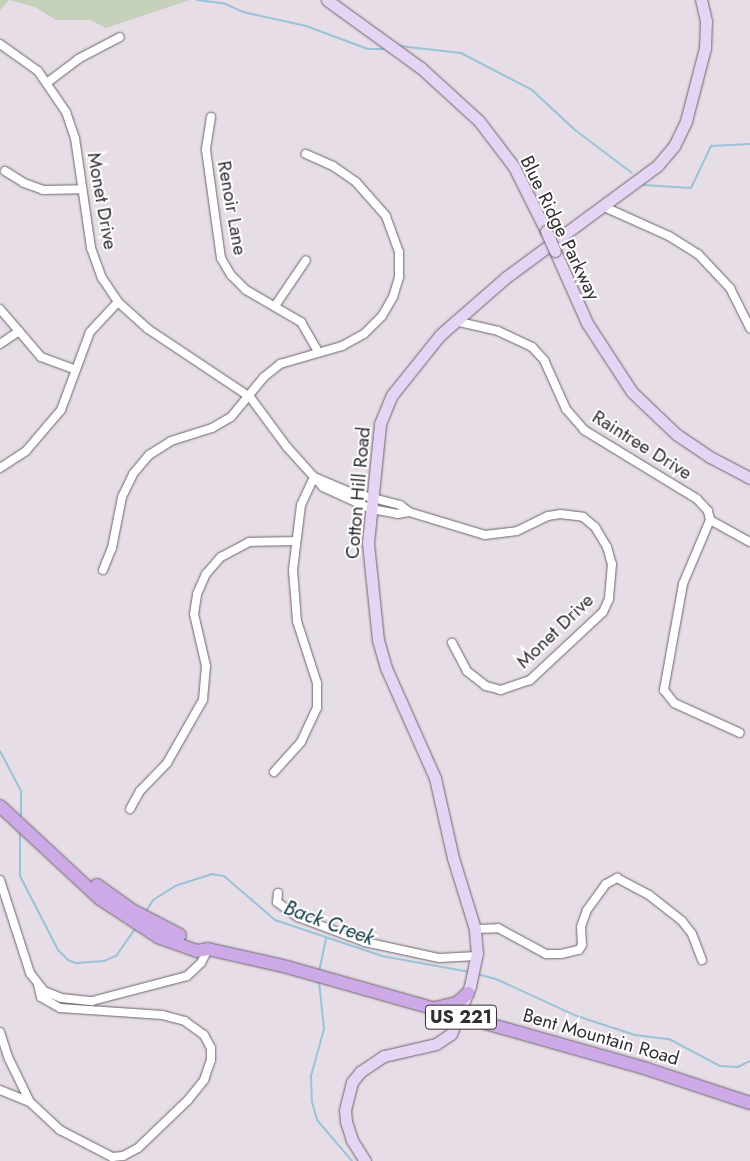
<!DOCTYPE html>
<html>
<head>
<meta charset="utf-8">
<style>
	body { margin:0 }
	#map { position:relative; width:750px; height:1161px; overflow:hidden; background:#e6dde6; font-family:Jost,sans-serif }
	div>[style] { position:absolute }
	.green>* { inset:0; background:#c5d0ba }
	.stream>* { height:2px; margin:-1px; padding:0 1px; transform-origin:1px; border-radius:1px; background:#9ac3d7 }
	.roads { filter:drop-shadow(0 0 1px #6c646c) drop-shadow(0 0 1px #6c646c) }
	.street>* { height:8px; margin:-4px; padding:0 4px; transform-origin:4px; border-radius:4px; background:#fff }
	.secondary>* { height:11px; margin:-5.5px; padding:0 5.5px; transform-origin:5.5px; border-radius:5.5px; background:#e6d4f4 }
	.primary>* { height:12px; margin:-6px; padding:0 6px; transform-origin:6px; border-radius:6px; background:#cda9e8 }
	.bridges { filter:drop-shadow(0 0 1px #6c646c) drop-shadow(0 0 1px #6c646c) }
	.secondary-bridge>* { height:11px; margin:-5.5px; padding:0 5.5px; transform-origin:5.5px; border-radius:5.5px; background:#e6d4f4 }
	span { translate:-50% -50%; white-space:nowrap; text-align:center; line-height:1.15; -webkit-text-stroke:4px #fff; paint-order:stroke }
	.shield-label span { padding:1px 4px; background:#fff; border:1px solid; border-radius:4px; -webkit-text-stroke-width:0 }
	.shield-label { font-size:18px; color:#312d31; font-weight:700 }
	.street-label { font-size:19px; color:#312d31 }
	.water-label { font-size:20px; color:#113645; font-style:italic }
</style>
</head>
<body>
<div id="map">
	<div class="green">
		<div style="clip-path:polygon(0 0,190px 0,106px 28px,90px 20px,56px 20px,35px 7px,9px 0,0 10px)"></div>
	</div>
	<div class="stream">
		<div style="left:197px;top:0;width:26px;rotate:7deg"></div>
		<div style="left:223px;top:3px;width:22px;rotate:24deg"></div>
		<div style="left:243px;top:12px;width:65px;rotate:12.5deg"></div>
		<div style="left:306px;top:26px;width:66px;rotate:20.4deg"></div>
		<div style="left:368px;top:49px;width:20px"></div>
		<div style="left:400px;top:46px;width:61px;rotate:6.5deg"></div>
		<div style="left:461px;top:53px;width:80px;rotate:27.5deg"></div>
		<div style="left:532px;top:90px;width:59px;rotate:42.9deg"></div>
		<div style="left:575px;top:130px;width:71px;rotate:37deg"></div>
		<div style="left:644px;top:185px;width:47px;rotate:3.7deg"></div>
		<div style="left:691px;top:188px;width:47px;rotate:-64.5deg"></div>
		<div style="left:711px;top:146px;width:39px;rotate:-3deg"></div>
		<div style="left:0;top:751px;width:45px;rotate:62.3deg"></div>
		<div style="left:21px;top:791px;width:28px;rotate:90deg"></div>
		<div style="left:20px;top:831px;width:45px;rotate:90deg"></div>
		<div style="left:20px;top:876px;width:83px;rotate:62.8deg"></div>
		<div style="left:58px;top:950px;width:14px;rotate:45deg"></div>
		<div style="left:68px;top:960px;width:9px;rotate:21deg"></div>
		<div style="left:76px;top:963px;width:28px;rotate:-4deg"></div>
		<div style="left:104px;top:961px;width:13px;rotate:-23deg"></div>
		<div style="left:116px;top:956px;width:35px;rotate:-55deg"></div>
		<div style="left:145px;top:913px;width:15px;rotate:-58deg"></div>
		<div style="left:153px;top:900px;width:26px;rotate:-32deg"></div>
		<div style="left:175px;top:886px;width:38px;rotate:-18deg"></div>
		<div style="left:211px;top:874px;width:13px;rotate:9deg"></div>
		<div style="left:224px;top:876px;width:67px;rotate:40.8deg"></div>
		<div style="left:275px;top:920px;width:113px;rotate:18.6deg"></div>
		<div style="left:382px;top:956px;width:89px;rotate:10.3deg"></div>
		<div style="left:319px;top:972px;width:35px;rotate:-78deg"></div>
		<div style="left:477px;top:974px;width:20px;rotate:15deg"></div>
		<div style="left:496px;top:979px;width:89px;rotate:24.6deg"></div>
		<div style="left:577px;top:1016px;width:61px;rotate:18.1deg"></div>
		<div style="left:635px;top:1035px;width:34px;rotate:7deg"></div>
		<div style="left:669px;top:1039px;width:58px;rotate:27.9deg"></div>
		<div style="left:720px;top:1066px;width:18px;rotate:3deg"></div>
		<div style="left:738px;top:1067px;width:13px;rotate:-27deg"></div>
		<div style="left:319px;top:982px;width:47px;rotate:83.9deg"></div>
		<div style="left:324px;top:1029px;width:49px;rotate:105.5deg"></div>
		<div style="left:311px;top:1076px;width:26px;rotate:88deg"></div>
		<div style="left:312px;top:1102px;width:19px;rotate:74deg"></div>
		<div style="left:317px;top:1120px;width:54px;rotate:49.5deg"></div>
	</div>
	<div class="roads">
		<div class="street">
			<div style="left:0;top:44px;width:47px;rotate:35.4deg"></div>
			<div style="left:38px;top:71px;width:50px;rotate:55.7deg"></div>
			<div style="left:66px;top:112px;width:28px;rotate:71deg"></div>
			<div style="left:75px;top:138px;width:111px;rotate:81.7deg"></div>
			<div style="left:91px;top:248px;width:32px;rotate:70deg"></div>
			<div style="left:102px;top:278px;width:29px;rotate:56deg"></div>
			<div style="left:118px;top:302px;width:40px;rotate:42deg"></div>
			<div style="left:148px;top:329px;width:123px;rotate:33.7deg"></div>
			<div style="left:250px;top:397px;width:62px;rotate:53.5deg"></div>
			<div style="left:287px;top:447px;width:54px;rotate:48deg"></div>
			<div style="left:323px;top:487px;width:53px;rotate:24.6deg"></div>
			<div style="left:371px;top:509px;width:27px;rotate:10deg"></div>
			<div style="left:398px;top:514px;width:11px;rotate:-10deg"></div>
			<div style="left:48px;top:82px;width:38px;rotate:-37deg"></div>
			<div style="left:78px;top:59px;width:47px;rotate:-27.6deg"></div>
			<div style="left:211px;top:117px;width:33px;rotate:99deg"></div>
			<div style="left:206px;top:150px;width:109px;rotate:82.1deg"></div>
			<div style="left:221px;top:258px;width:20px;rotate:60deg"></div>
			<div style="left:231px;top:275px;width:21px;rotate:45deg"></div>
			<div style="left:246px;top:290px;width:64px;rotate:30.2deg"></div>
			<div style="left:301px;top:322px;width:34px;rotate:60deg"></div>
			<div style="left:5px;top:171px;width:22px;rotate:32deg"></div>
			<div style="left:24px;top:183px;width:20px;rotate:20deg"></div>
			<div style="left:43px;top:190px;width:39px;rotate:-1deg"></div>
			<div style="left:602px;top:206px;width:73px;rotate:24.1deg"></div>
			<div style="left:669px;top:236px;width:34px;rotate:32deg"></div>
			<div style="left:698px;top:254px;width:47px;rotate:46.7deg"></div>
			<div style="left:730px;top:288px;width:45px;rotate:63.4deg"></div>
			<div style="left:275px;top:306px;width:55px;rotate:-56deg"></div>
			<div style="left:0;top:309px;width:63px;rotate:49.5deg"></div>
			<div style="left:41px;top:357px;width:37px;rotate:20deg"></div>
			<div style="left:455px;top:321px;width:44px;rotate:13.1deg"></div>
			<div style="left:498px;top:331px;width:38px;rotate:25deg"></div>
			<div style="left:532px;top:347px;width:18px;rotate:47deg"></div>
			<div style="left:544px;top:360px;width:54px;rotate:65.8deg"></div>
			<div style="left:566px;top:409px;width:28px;rotate:49deg"></div>
			<div style="left:584px;top:430px;width:132px;rotate:31.4deg"></div>
			<div style="left:697px;top:499px;width:16px;rotate:47deg"></div>
			<div style="left:708px;top:511px;width:9px;rotate:77deg"></div>
			<div style="left:710px;top:520px;width:46px;rotate:28.8deg"></div>
			<div style="left:0;top:344px;width:23px;rotate:-34deg"></div>
			<div style="left:0;top:468px;width:31px;rotate:-33deg"></div>
			<div style="left:26px;top:451px;width:54px;rotate:-49.5deg"></div>
			<div style="left:61px;top:410px;width:83px;rotate:-69.6deg"></div>
			<div style="left:90px;top:332px;width:41px;rotate:-47deg"></div>
			<div style="left:314px;top:477px;width:39px;rotate:23deg"></div>
			<div style="left:350px;top:492px;width:52px;rotate:14.6deg"></div>
			<div style="left:400px;top:505px;width:11px;rotate:38deg"></div>
			<div style="left:409px;top:512px;width:79px;rotate:16.8deg"></div>
			<div style="left:485px;top:535px;width:32px;rotate:-7deg"></div>
			<div style="left:517px;top:531px;width:34px;rotate:-26deg"></div>
			<div style="left:548px;top:516px;width:12px;rotate:-9deg"></div>
			<div style="left:560px;top:514px;width:23px;rotate:7deg"></div>
			<div style="left:583px;top:517px;width:16px;rotate:40deg"></div>
			<div style="left:595px;top:527px;width:23px;rotate:59deg"></div>
			<div style="left:607px;top:547px;width:18px;rotate:74deg"></div>
			<div style="left:612px;top:564px;width:35px;rotate:95deg"></div>
			<div style="left:609px;top:599px;width:14px;rotate:115deg"></div>
			<div style="left:603px;top:612px;width:100px;rotate:137deg"></div>
			<div style="left:530px;top:680px;width:31px;rotate:161deg"></div>
			<div style="left:501px;top:690px;width:16px;rotate:-165deg"></div>
			<div style="left:486px;top:686px;width:24px;rotate:-142deg"></div>
			<div style="left:467px;top:671px;width:32px;rotate:-118deg"></div>
			<div style="left:710px;top:520px;width:69px;rotate:112.9deg"></div>
			<div style="left:683px;top:584px;width:108px;rotate:100.2deg"></div>
			<div style="left:664px;top:690px;width:16px;rotate:52deg"></div>
			<div style="left:674px;top:703px;width:72px;rotate:24.4deg"></div>
			<div style="left:103px;top:570px;width:24px;rotate:-68deg"></div>
			<div style="left:112px;top:548px;width:52px;rotate:-78.9deg"></div>
			<div style="left:122px;top:497px;width:25px;rotate:-64deg"></div>
			<div style="left:133px;top:474px;width:25px;rotate:-50deg"></div>
			<div style="left:149px;top:455px;width:26px;rotate:-32deg"></div>
			<div style="left:171px;top:441px;width:43px;rotate:-17.6deg"></div>
			<div style="left:212px;top:428px;width:22px;rotate:-30deg"></div>
			<div style="left:231px;top:417px;width:52px;rotate:-50.5deg"></div>
			<div style="left:264px;top:377px;width:21px;rotate:-39deg"></div>
			<div style="left:280px;top:364px;width:65px;rotate:-16.2deg"></div>
			<div style="left:342px;top:346px;width:25px;rotate:-29deg"></div>
			<div style="left:364px;top:334px;width:25px;rotate:-45deg"></div>
			<div style="left:382px;top:316px;width:22px;rotate:-60deg"></div>
			<div style="left:393px;top:297px;width:21px;rotate:-73deg"></div>
			<div style="left:399px;top:277px;width:25px;rotate:-90deg"></div>
			<div style="left:399px;top:252px;width:38px;rotate:-110deg"></div>
			<div style="left:386px;top:216px;width:45px;rotate:-131.4deg"></div>
			<div style="left:356px;top:182px;width:28px;rotate:-145deg"></div>
			<div style="left:333px;top:166px;width:30px;rotate:-156deg"></div>
			<div style="left:274px;top:772px;width:40px;rotate:-48deg"></div>
			<div style="left:301px;top:742px;width:38px;rotate:-65deg"></div>
			<div style="left:317px;top:708px;width:25px;rotate:-90deg"></div>
			<div style="left:317px;top:683px;width:65px;rotate:-107.9deg"></div>
			<div style="left:297px;top:621px;width:51px;rotate:-94.5deg"></div>
			<div style="left:293px;top:570px;width:65px;rotate:-83deg"></div>
			<div style="left:301px;top:505px;width:31px;rotate:-65deg"></div>
			<div style="left:130px;top:809px;width:21px;rotate:-61deg"></div>
			<div style="left:140px;top:791px;width:39px;rotate:-46deg"></div>
			<div style="left:167px;top:763px;width:73px;rotate:-60.3deg"></div>
			<div style="left:203px;top:700px;width:34px;rotate:-85deg"></div>
			<div style="left:206px;top:666px;width:53px;rotate:-103deg"></div>
			<div style="left:194px;top:614px;width:20px;rotate:-81deg"></div>
			<div style="left:197px;top:594px;width:22px;rotate:-66deg"></div>
			<div style="left:206px;top:574px;width:23px;rotate:-49deg"></div>
			<div style="left:221px;top:557px;width:32px;rotate:-28deg"></div>
			<div style="left:249px;top:542px;width:46px;rotate:-1.2deg"></div>
			<div style="left:0;top:880px;width:98px;rotate:72.1deg"></div>
			<div style="left:30px;top:973px;width:23px;rotate:52deg"></div>
			<div style="left:44px;top:991px;width:18px;rotate:22deg"></div>
			<div style="left:61px;top:998px;width:31px;rotate:6deg"></div>
			<div style="left:92px;top:1001px;width:98px;rotate:-14.7deg"></div>
			<div style="left:187px;top:976px;width:19px;rotate:-43deg"></div>
			<div style="left:201px;top:963px;width:16px;rotate:-63deg"></div>
			<div style="left:278px;top:893px;width:9px;rotate:96deg"></div>
			<div style="left:277px;top:902px;width:26px;rotate:36deg"></div>
			<div style="left:298px;top:917px;width:72px;rotate:20.5deg"></div>
			<div style="left:365px;top:942px;width:76px;rotate:12.2deg"></div>
			<div style="left:439px;top:958px;width:38px;rotate:-3deg"></div>
			<div style="left:475px;top:929px;width:23px;rotate:-2deg"></div>
			<div style="left:498px;top:928px;width:55px;rotate:28.4deg"></div>
			<div style="left:546px;top:954px;width:15px"></div>
			<div style="left:561px;top:954px;width:18px;rotate:-13deg"></div>
			<div style="left:579px;top:950px;width:6px;rotate:-59deg"></div>
			<div style="left:582px;top:945px;width:18px;rotate:-93deg"></div>
			<div style="left:581px;top:927px;width:18px;rotate:-71deg"></div>
			<div style="left:587px;top:910px;width:32px;rotate:-54deg"></div>
			<div style="left:606px;top:884px;width:13px;rotate:-29deg"></div>
			<div style="left:617px;top:878px;width:36px;rotate:28deg"></div>
			<div style="left:649px;top:895px;width:42px;rotate:38.2deg"></div>
			<div style="left:682px;top:921px;width:16px;rotate:52deg"></div>
			<div style="left:692px;top:934px;width:28px;rotate:69deg"></div>
			<div style="left:0;top:1032px;width:28px;rotate:72deg"></div>
			<div style="left:9px;top:1059px;width:48px;rotate:64deg"></div>
			<div style="left:30px;top:1102px;width:41px;rotate:43deg"></div>
			<div style="left:60px;top:1130px;width:59px;rotate:27.4deg"></div>
			<div style="left:112px;top:1157px;width:11px;rotate:-5deg"></div>
			<div style="left:123px;top:1156px;width:17px;rotate:-28deg"></div>
			<div style="left:138px;top:1148px;width:69px;rotate:-43.8deg"></div>
			<div style="left:188px;top:1100px;width:26px;rotate:-51deg"></div>
			<div style="left:204px;top:1080px;width:21px;rotate:-71deg"></div>
			<div style="left:211px;top:1060px;width:12px;rotate:-90deg"></div>
			<div style="left:211px;top:1048px;width:15px;rotate:-118deg"></div>
			<div style="left:204px;top:1035px;width:24px;rotate:-144deg"></div>
			<div style="left:185px;top:1021px;width:24px;rotate:-165deg"></div>
			<div style="left:162px;top:1015px;width:102px;rotate:-176.1deg"></div>
			<div style="left:60px;top:1008px;width:22px;rotate:-150deg"></div>
			<div style="left:41px;top:997px;width:12px;rotate:-104deg"></div>
			<div style="left:0;top:1090px;width:32px;rotate:22deg"></div>
		</div>
		<div class="secondary">
			<div style="left:327px;top:0;width:116px;rotate:35.9deg"></div>
			<div style="left:421px;top:68px;width:79px;rotate:42.4deg"></div>
			<div style="left:479px;top:121px;width:58px;rotate:52.7deg"></div>
			<div style="left:514px;top:167px;width:72px;rotate:63.4deg"></div>
			<div style="left:555px;top:251px;width:79px;rotate:66deg"></div>
			<div style="left:587px;top:323px;width:82px;rotate:56.9deg"></div>
			<div style="left:632px;top:392px;width:61px;rotate:43.7deg"></div>
			<div style="left:676px;top:434px;width:41px;rotate:34.1deg"></div>
			<div style="left:710px;top:457px;width:45px;rotate:27.7deg"></div>
			<div style="left:365px;top:1161px;width:25px;rotate:-122deg"></div>
			<div style="left:352px;top:1140px;width:20px;rotate:-108deg"></div>
			<div style="left:346px;top:1121px;width:11px;rotate:-95deg"></div>
			<div style="left:345px;top:1110px;width:29px;rotate:-76deg"></div>
			<div style="left:352px;top:1082px;width:13px;rotate:-51deg"></div>
			<div style="left:360px;top:1072px;width:29px;rotate:-34deg"></div>
			<div style="left:384px;top:1056px;width:53px;rotate:-13deg"></div>
			<div style="left:436px;top:1044px;width:18px;rotate:-34deg"></div>
			<div style="left:451px;top:1034px;width:52px;rotate:-68.4deg"></div>
			<div style="left:470px;top:986px;width:33px;rotate:-78deg"></div>
			<div style="left:477px;top:954px;width:25px;rotate:-95deg"></div>
			<div style="left:475px;top:929px;width:74px;rotate:-107.2deg"></div>
			<div style="left:453px;top:858px;width:82px;rotate:-102.7deg"></div>
			<div style="left:435px;top:778px;width:120px;rotate:-114deg"></div>
			<div style="left:386px;top:668px;width:29px;rotate:-106deg"></div>
			<div style="left:378px;top:640px;width:98px;rotate:-95.9deg"></div>
			<div style="left:368px;top:543px;width:120px;rotate:-84.2deg"></div>
			<div style="left:380px;top:424px;width:31px;rotate:-68deg"></div>
			<div style="left:392px;top:395px;width:77px;rotate:-51.3deg"></div>
			<div style="left:440px;top:335px;width:86px;rotate:-41.2deg"></div>
			<div style="left:505px;top:278px;width:190px;rotate:-36.4deg"></div>
			<div style="left:658px;top:165px;width:25px;rotate:-50deg"></div>
			<div style="left:674px;top:146px;width:28px;rotate:-64deg"></div>
			<div style="left:686px;top:121px;width:75px;rotate:-75.4deg"></div>
			<div style="left:705px;top:48px;width:27px;rotate:-88deg"></div>
			<div style="left:706px;top:21px;width:22px;rotate:-103deg"></div>
		</div>
		<div class="primary">
			<div style="left:0;top:806px;width:137px;rotate:42.9deg"></div>
			<div style="left:100px;top:899px;width:69px;rotate:33.2deg"></div>
			<div style="left:158px;top:937px;width:41px;rotate:19.7deg"></div>
			<div style="left:197px;top:951px;width:11px;rotate:-10deg"></div>
			<div style="left:208px;top:949px;width:81px;rotate:12.8deg"></div>
			<div style="left:287px;top:967px;width:374px;rotate:15.8deg"></div>
			<div style="left:647px;top:1069px;width:108px;rotate:18.3deg"></div>
			<div style="left:97px;top:885px;width:43px;rotate:35.5deg"></div>
			<div style="left:132px;top:910px;width:54px;rotate:27.5deg"></div>
			<div style="left:435px;top:1008px;width:23px;rotate:-13deg"></div>
			<div style="left:457px;top:1003px;width:15px;rotate:-42deg"></div>
		</div>
	</div>
	<div class="bridges">
		<div class="secondary-bridge">
			<div style="left:546px;top:231px;width:22px;rotate:66deg"></div>
		</div>
	</div>
	<div class="shield-label">
		<span style="left:461px;top:1017px">US 221</span>
	</div>
	<div class="street-label">
		<span style="left:102px;top:201px;rotate:80deg">Monet Drive</span>
		<span style="left:232px;top:208px;rotate:80deg">Renoir Lane</span>
		<span style="left:560px;top:228px;rotate:64deg">Blue Ridge Parkway</span>
		<span style="left:642px;top:445px;rotate:32deg">Raintree Drive</span>
		<span style="left:358px;top:493px;rotate:-85deg">Cotton Hill Road</span>
		<span style="left:555px;top:631px;rotate:-44deg">Monet Drive</span>
		<span style="left:601px;top:1037px;rotate:16deg">Bent Mountain Road</span>
	</div>
	<div class="water-label">
		<span style="left:329px;top:923px;rotate:20deg">Back Creek</span>
	</div>
</div>
</body>
</html>
